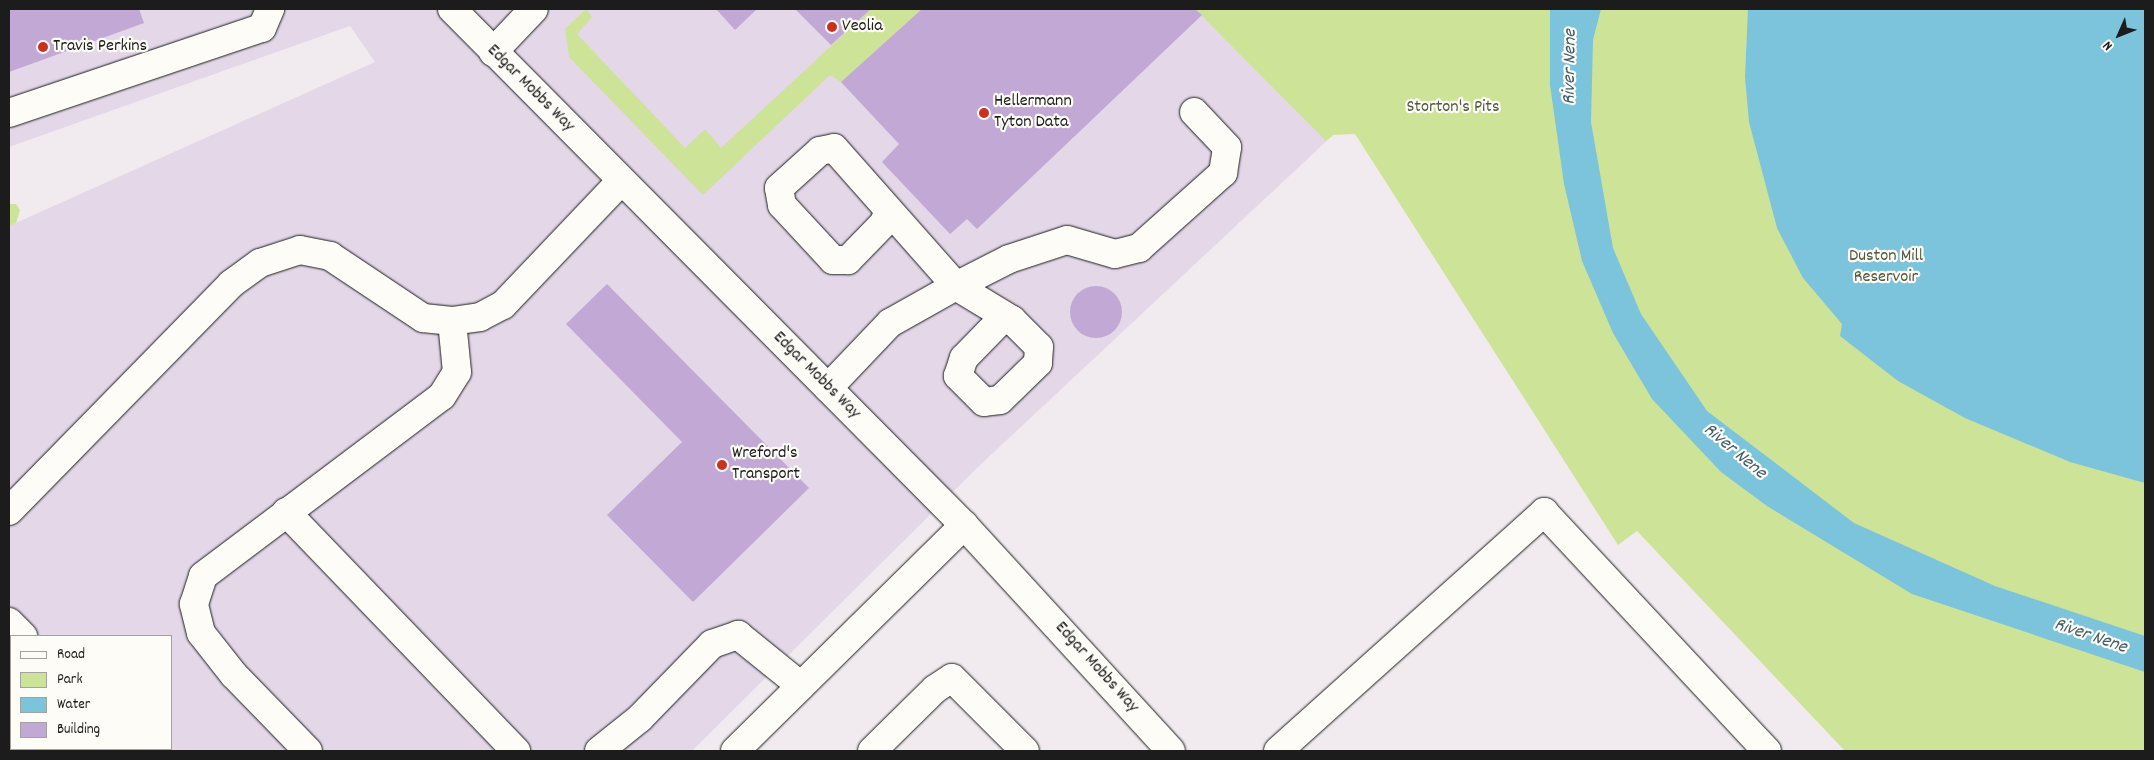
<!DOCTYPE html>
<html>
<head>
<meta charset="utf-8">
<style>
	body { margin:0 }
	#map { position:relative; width:2154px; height:760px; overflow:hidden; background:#f1ebf0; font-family:Dekko,sans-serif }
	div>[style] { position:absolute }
	.built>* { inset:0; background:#e3d7e8 }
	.green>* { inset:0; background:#cde398 }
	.water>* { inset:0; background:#7bc4dc }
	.building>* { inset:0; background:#c1a8d5 }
	.round { border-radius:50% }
	.roads { filter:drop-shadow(0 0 1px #1c1c1c) drop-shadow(0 0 1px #1c1c1c) }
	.minor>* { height:28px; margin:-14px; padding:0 14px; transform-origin:14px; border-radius:14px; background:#fdfcf7 }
	.dots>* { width:14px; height:14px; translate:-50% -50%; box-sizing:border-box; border:2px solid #fdfcf7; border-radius:50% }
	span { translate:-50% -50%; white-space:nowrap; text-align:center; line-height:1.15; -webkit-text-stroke:4.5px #fdfcf7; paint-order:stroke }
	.poi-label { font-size:18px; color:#1c1c1c }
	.left { translate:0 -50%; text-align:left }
	.street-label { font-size:18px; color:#1c1c1c }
	.park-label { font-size:18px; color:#515841 }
	.water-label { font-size:19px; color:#425f69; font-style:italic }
	.frame { position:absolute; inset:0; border:10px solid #1c1c1c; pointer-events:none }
	.legend { position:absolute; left:10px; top:635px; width:162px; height:115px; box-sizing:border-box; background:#fdfcf7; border:1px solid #a3a29f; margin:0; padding:6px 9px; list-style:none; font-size:15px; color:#1c1c1c }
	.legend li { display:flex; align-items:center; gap:10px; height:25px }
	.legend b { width:25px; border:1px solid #a3a29f }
	.north { position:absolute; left:2094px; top:10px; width:50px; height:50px; -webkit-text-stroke:4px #fdfcf7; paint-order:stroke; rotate:226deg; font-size:14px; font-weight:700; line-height:20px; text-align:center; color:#1c1c1c }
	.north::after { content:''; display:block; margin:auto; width:18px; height:22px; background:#1c1c1c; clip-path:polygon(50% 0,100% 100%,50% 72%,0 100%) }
</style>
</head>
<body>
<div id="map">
	<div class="built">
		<div style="clip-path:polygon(evenodd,9px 9px,1342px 9px,1333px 135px,978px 467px,692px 751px,9px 751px,9px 226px,375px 62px,350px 26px,9px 147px,9px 9px,11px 636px,171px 636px,171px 749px,11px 749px,11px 636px)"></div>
	</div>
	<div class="green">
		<div style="clip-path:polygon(586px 9px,592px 17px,577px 34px,685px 148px,705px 129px,721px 148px,871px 9px,922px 9px,841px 82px,830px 75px,703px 195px,569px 57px,565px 29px)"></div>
		<div style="clip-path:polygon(1195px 9px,2145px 9px,2145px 751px,1845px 751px,1637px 531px,1618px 545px,1355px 134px,1333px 135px,1326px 141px)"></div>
		<div style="clip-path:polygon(9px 204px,16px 204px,20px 210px,16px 223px,9px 226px)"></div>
	</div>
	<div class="water">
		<div style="clip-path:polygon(1550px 9px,1601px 9px,1593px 40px,1591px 122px,1613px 248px,1641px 314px,1707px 411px,1854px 523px,1995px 586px,2145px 636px,2145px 672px,1912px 594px,1767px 506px,1721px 472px,1652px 399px,1613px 333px,1582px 261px,1564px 184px,1550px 85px)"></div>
		<div style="clip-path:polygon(1748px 9px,2145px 9px,2145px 483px,2070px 462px,1965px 418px,1898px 381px,1840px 336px,1842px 324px,1803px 278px,1777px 228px,1749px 122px,1745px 77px)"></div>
	</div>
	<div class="building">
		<div style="clip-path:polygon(9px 9px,139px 9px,144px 23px,9px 72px)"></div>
		<div style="clip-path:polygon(716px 9px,757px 9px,735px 30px)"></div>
		<div style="clip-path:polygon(795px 9px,871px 9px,831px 45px)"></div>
		<div style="clip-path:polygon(922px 9px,1195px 9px,1202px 15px,977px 229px,967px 219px,950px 234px,882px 162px,899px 144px,841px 82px)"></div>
		<div style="clip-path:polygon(607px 284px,809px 488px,693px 602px,607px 515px,682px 442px,566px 324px)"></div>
		<div class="round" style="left:1070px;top:286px;width:52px;height:52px"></div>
	</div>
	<div class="roads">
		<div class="minor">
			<div style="left:452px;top:9px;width:727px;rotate:45.22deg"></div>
			<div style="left:964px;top:525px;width:306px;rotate:47.5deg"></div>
			<div style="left:493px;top:52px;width:59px;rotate:-46.4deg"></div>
			<div style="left:9px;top:113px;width:267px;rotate:-18.6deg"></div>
			<div style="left:262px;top:28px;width:21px;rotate:-67deg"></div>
			<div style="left:888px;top:212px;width:12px;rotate:110deg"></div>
			<div style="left:884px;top:223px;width:52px;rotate:134.2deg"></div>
			<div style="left:848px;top:260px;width:15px;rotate:180deg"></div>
			<div style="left:833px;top:260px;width:75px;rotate:-132.8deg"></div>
			<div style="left:782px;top:205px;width:17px;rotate:-100deg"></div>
			<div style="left:779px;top:188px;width:55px;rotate:-42.1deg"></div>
			<div style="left:820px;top:151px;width:14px;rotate:-12deg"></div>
			<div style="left:834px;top:148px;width:184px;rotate:48.5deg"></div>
			<div style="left:956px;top:286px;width:59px;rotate:-27deg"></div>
			<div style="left:1009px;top:259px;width:61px;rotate:-18.1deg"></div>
			<div style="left:1067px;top:240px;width:50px;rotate:16.3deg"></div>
			<div style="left:1115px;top:254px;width:25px;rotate:-14deg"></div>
			<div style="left:1139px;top:248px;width:113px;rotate:-41.8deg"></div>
			<div style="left:1223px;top:173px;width:26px;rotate:-81deg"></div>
			<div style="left:1227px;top:147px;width:48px;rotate:-133.3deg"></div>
			<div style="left:828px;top:388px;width:90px;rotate:-46.4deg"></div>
			<div style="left:890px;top:323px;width:76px;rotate:-29.3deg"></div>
			<div style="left:956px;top:286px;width:66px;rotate:31.3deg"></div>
			<div style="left:1012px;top:320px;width:38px;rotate:45deg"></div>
			<div style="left:1039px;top:347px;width:16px;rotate:94deg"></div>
			<div style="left:1038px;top:363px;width:53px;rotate:135.8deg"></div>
			<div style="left:1000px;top:400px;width:16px;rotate:173deg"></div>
			<div style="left:984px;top:402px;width:37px;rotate:-135deg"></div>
			<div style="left:958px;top:376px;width:19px;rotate:-72deg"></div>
			<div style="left:964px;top:358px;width:52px;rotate:-45.8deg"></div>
			<div style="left:1000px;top:321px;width:12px;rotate:-5deg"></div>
			<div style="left:9px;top:511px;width:318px;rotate:-45.6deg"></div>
			<div style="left:231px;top:284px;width:36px;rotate:-36deg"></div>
			<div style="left:260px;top:263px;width:42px;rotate:-18deg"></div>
			<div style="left:300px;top:250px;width:31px;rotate:11deg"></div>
			<div style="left:330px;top:256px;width:112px;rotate:33.7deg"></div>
			<div style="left:423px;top:318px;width:29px;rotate:6deg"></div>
			<div style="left:452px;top:321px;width:28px;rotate:-8deg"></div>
			<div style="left:480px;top:317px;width:26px;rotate:-28deg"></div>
			<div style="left:503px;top:305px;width:171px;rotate:-46.4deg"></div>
			<div style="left:286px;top:512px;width:332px;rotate:46.1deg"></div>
			<div style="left:9px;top:622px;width:20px;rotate:45deg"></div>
			<div style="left:130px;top:749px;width:3px;rotate:45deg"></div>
			<div style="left:308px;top:751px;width:106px;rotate:-134.2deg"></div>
			<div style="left:234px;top:675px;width:53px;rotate:-128.2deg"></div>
			<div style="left:201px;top:633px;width:30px;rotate:-104deg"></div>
			<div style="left:194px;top:604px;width:29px;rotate:-72deg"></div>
			<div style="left:203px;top:576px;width:299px;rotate:-37deg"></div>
			<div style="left:442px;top:396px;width:28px;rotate:-58deg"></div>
			<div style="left:457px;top:372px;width:51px;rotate:-95.6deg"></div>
			<div style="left:599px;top:751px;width:53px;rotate:-38.8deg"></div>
			<div style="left:640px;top:718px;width:103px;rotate:-45.8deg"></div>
			<div style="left:712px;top:644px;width:28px;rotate:-19deg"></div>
			<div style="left:738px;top:635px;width:81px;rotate:39deg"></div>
			<div style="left:735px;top:751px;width:322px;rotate:-44.6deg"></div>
			<div style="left:872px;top:751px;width:88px;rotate:-44.5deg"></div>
			<div style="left:935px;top:689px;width:20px;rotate:-33deg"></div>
			<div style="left:952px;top:678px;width:103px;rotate:45deg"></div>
			<div style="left:1278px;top:751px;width:358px;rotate:-41.9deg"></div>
			<div style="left:1544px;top:512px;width:327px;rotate:47deg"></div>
		</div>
	</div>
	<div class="dots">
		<div style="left:832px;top:27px;background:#c8321e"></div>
		<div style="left:43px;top:47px;background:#c8321e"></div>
		<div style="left:984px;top:113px;background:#c8321e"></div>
		<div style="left:722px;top:465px;background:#c8321e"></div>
	</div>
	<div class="poi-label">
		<span class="left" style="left:842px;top:27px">Veolia</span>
		<span class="left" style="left:53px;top:47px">Travis Perkins</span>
		<span class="left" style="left:994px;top:113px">Hellermann<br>Tyton Data</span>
		<span class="left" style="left:732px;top:465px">Wreford's<br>Transport</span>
	</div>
	<div class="street-label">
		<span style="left:530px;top:89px;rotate:45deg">Edgar Mobbs Way</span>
		<span style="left:816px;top:376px;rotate:45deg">Edgar Mobbs Way</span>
		<span style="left:1096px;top:668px;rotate:48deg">Edgar Mobbs Way</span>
	</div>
	<div class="park-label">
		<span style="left:1453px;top:108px">Storton's Pits</span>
		<span style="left:1886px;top:268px">Duston Mill<br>Reservoir</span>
	</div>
	<div class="water-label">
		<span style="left:1571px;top:67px;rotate:-89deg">River Nene</span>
		<span style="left:1734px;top:452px;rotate:40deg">River Nene</span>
		<span style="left:2090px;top:637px;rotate:19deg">River Nene</span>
	</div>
	<div class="frame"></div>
	<ul class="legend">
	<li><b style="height:6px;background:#fdfcf7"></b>Road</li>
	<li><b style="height:14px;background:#cde398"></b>Park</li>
	<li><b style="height:14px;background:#7bc4dc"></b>Water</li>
	<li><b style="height:14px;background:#c1a8d5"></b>Building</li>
	</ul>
	<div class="north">N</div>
</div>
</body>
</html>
